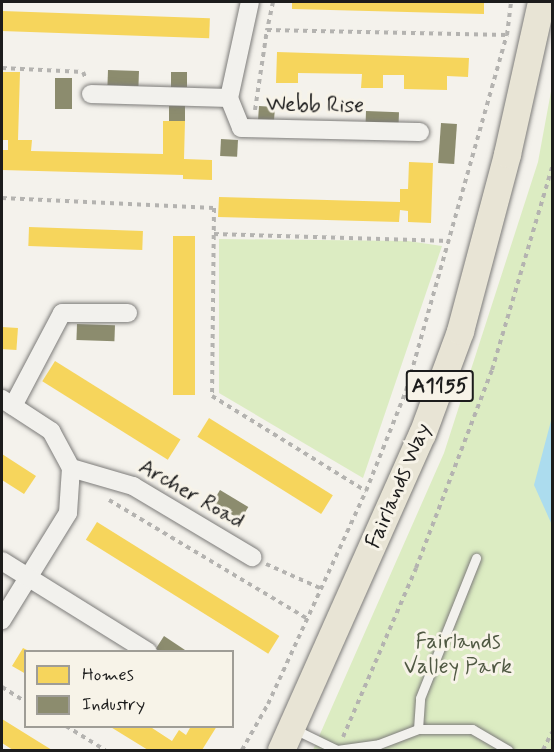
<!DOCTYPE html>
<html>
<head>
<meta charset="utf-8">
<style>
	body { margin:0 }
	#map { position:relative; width:554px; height:752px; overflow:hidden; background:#f4f2ec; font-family:Mynerve,sans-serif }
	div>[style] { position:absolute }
	.green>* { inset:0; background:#dcecc2 }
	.water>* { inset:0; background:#acdcee }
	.homes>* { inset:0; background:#f6d55c; transform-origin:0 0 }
	.industry>* { inset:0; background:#8c8c6e; transform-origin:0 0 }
	.path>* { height:4px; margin-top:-2px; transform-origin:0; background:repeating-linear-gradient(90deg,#b4b3b0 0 4.5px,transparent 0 9px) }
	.roads { filter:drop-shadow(0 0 2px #7d7c7a) drop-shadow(0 0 2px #7d7c7a) }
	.service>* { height:9px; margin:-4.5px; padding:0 4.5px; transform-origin:4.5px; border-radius:4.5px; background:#f2f1ed }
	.minor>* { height:18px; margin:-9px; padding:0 9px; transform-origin:9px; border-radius:9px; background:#f2f1ed }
	.primary>* { height:27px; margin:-13.5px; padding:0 13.5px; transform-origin:13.5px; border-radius:13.5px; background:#e8e4d5 }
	span { translate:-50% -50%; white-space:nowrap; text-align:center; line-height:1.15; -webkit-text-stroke:6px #f7f3e8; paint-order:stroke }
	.shield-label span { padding:2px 4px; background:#f7f3e8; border:2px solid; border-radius:4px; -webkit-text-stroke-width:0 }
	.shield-label { font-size:21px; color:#1c1c1c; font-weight:700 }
	.street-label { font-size:22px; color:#1c1c1c }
	.park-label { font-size:22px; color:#505943 }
	.frame { position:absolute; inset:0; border:3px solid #1c1c1c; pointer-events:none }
	.legend { position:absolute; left:24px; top:650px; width:210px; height:78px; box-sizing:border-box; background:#f7f3e8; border:2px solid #9f9d96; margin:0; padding:8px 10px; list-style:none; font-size:18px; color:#1c1c1c }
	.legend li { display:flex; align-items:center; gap:12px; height:30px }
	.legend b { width:30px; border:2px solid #9f9d96 }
</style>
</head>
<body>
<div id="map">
	<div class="green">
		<div style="clip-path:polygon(552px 86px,552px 750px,313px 750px,444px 453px,538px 162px)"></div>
		<div style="clip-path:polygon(219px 239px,408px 241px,442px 246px,363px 478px,219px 393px)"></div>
	</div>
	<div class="water">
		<div style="clip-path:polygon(552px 417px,552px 525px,534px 485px)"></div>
	</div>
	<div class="homes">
		<div style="clip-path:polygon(292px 2px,484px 2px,484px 14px,292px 9px)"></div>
		<div style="left:2px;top:11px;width:208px;height:20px;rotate:2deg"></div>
		<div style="clip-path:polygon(277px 52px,469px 58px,468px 77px,447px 76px,447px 90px,404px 89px,404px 75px,383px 75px,383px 88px,361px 88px,362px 74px,298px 73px,298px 83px,276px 83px)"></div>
		<div style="clip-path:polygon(2px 72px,20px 72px,18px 140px,32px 140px,31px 151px,163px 154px,163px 121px,185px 121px,184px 159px,212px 160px,212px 180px,183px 179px,183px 175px,2px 170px,2px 150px,8px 150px,8px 140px,2px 140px)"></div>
		<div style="clip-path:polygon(409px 162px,433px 163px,431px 223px,408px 222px,408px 211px,400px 210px,399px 222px,218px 217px,219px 197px,400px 202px,400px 189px,408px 189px)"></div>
		<div style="left:29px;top:227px;width:114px;height:19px;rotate:2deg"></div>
		<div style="left:173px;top:236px;width:22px;height:159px"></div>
		<div style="left:2px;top:327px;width:16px;height:22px;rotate:4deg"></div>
		<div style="left:55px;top:361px;width:148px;height:24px;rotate:32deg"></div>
		<div style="left:209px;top:418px;width:146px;height:22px;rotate:32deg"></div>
		<div style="clip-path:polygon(2px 454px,36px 476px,24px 494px,2px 480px)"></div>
		<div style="left:97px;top:522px;width:215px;height:21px;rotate:32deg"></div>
		<div style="clip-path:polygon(23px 648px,29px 651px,26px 651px,26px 674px,12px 666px)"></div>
		<div style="clip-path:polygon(2px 719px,39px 742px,52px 750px,13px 750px,2px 743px)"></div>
		<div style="clip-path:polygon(109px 726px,149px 726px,172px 741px,179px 730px,186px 735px,191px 726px,217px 726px,202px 750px,148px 750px)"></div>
	</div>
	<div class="industry">
		<div style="left:108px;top:70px;width:31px;height:15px;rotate:2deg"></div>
		<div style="left:171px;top:72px;width:16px;height:15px"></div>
		<div style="left:55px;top:78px;width:17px;height:31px"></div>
		<div style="left:169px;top:106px;width:16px;height:15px"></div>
		<div style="left:259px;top:106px;width:16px;height:17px;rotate:4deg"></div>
		<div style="left:366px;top:111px;width:33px;height:16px;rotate:2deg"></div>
		<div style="left:441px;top:123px;width:16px;height:40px;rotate:4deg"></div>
		<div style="left:221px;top:139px;width:17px;height:17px;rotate:3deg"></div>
		<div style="left:77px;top:324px;width:38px;height:16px;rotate:2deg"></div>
		<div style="left:220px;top:490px;width:33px;height:15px;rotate:31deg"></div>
		<div style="clip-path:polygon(164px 636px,188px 652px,155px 650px)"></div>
	</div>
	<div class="path">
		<div style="left:273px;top:2px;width:29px;rotate:102deg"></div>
		<div style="left:267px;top:30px;width:240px;rotate:1.2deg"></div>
		<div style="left:2px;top:68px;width:81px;rotate:2.8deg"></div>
		<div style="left:83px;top:72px;width:8px;rotate:67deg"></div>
		<div style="left:255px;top:110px;width:81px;rotate:-81.5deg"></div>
		<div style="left:2px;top:198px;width:212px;rotate:2.7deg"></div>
		<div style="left:214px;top:208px;width:188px;rotate:90.6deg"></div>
		<div style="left:212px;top:396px;width:181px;rotate:31.7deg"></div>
		<div style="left:214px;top:234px;width:236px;rotate:1.7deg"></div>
		<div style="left:109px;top:500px;width:230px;rotate:30.9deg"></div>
		<div style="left:266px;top:564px;width:59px;rotate:24deg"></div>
		<div style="left:2px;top:687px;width:28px;rotate:32deg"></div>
		<div style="left:66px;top:726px;width:46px;rotate:31.6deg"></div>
		<div style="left:343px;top:737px;width:184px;rotate:-66.6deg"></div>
		<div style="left:416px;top:568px;width:212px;rotate:-69deg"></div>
		<div style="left:492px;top:370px;width:212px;rotate:-73.5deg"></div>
		<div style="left:242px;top:750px;width:53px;rotate:-60.5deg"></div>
		<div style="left:268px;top:704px;width:234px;rotate:-65.3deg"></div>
		<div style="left:366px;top:491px;width:108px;rotate:-68.2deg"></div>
		<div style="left:406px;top:391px;width:370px;rotate:-74.2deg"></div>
		<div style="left:507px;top:35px;width:33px;rotate:-83deg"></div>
		<div style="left:543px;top:750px;width:20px;rotate:-63deg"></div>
	</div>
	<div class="roads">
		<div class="service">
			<div style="left:294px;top:729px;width:48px;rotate:26deg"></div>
			<div style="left:337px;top:750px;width:42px;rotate:-8.1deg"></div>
			<div style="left:379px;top:744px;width:42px;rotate:-21deg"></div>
			<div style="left:418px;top:729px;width:31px;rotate:-86deg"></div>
			<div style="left:420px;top:698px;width:151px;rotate:-68.2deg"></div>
			<div style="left:418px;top:729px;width:54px"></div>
			<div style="left:472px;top:729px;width:42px;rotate:30.3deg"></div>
		</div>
		<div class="minor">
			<div style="left:91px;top:94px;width:138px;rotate:1.7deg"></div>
			<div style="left:229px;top:98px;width:98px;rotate:-77.7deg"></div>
			<div style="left:229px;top:98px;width:32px;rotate:68deg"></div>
			<div style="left:241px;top:128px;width:179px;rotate:1.3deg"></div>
			<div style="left:2px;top:399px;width:59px;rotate:33.1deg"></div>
			<div style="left:51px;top:431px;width:42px;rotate:61.6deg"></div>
			<div style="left:71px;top:468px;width:45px;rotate:93.8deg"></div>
			<div style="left:68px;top:513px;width:126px;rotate:121.7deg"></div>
			<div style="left:13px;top:406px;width:105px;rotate:-62.2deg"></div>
			<div style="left:62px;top:313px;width:66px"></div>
			<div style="left:71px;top:468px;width:65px;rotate:16.2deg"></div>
			<div style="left:133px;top:486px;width:139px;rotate:30.8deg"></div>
			<div style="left:2px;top:561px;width:172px;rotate:31.9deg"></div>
		</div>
		<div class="primary">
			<div style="left:281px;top:750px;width:346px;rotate:-66deg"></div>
			<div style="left:422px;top:434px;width:110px;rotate:-69.7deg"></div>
			<div style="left:460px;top:331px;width:183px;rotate:-75.1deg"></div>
			<div style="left:507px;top:154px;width:156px;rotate:-77.4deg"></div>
		</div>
	</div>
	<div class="shield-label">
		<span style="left:440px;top:386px">A1155</span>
	</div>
	<div class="street-label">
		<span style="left:315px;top:106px;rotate:1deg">Webb Rise</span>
		<span style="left:399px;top:486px;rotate:-67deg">Fairlands Way</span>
		<span style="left:191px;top:495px;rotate:30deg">Archer Road</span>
	</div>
	<div class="park-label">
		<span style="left:458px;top:655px">Fairlands<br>Valley Park</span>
	</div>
	<div class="frame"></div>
	<ul class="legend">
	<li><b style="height:16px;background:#f6d55c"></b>Homes</li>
	<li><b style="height:16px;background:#8c8c6e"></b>Industry</li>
	</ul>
</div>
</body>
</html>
